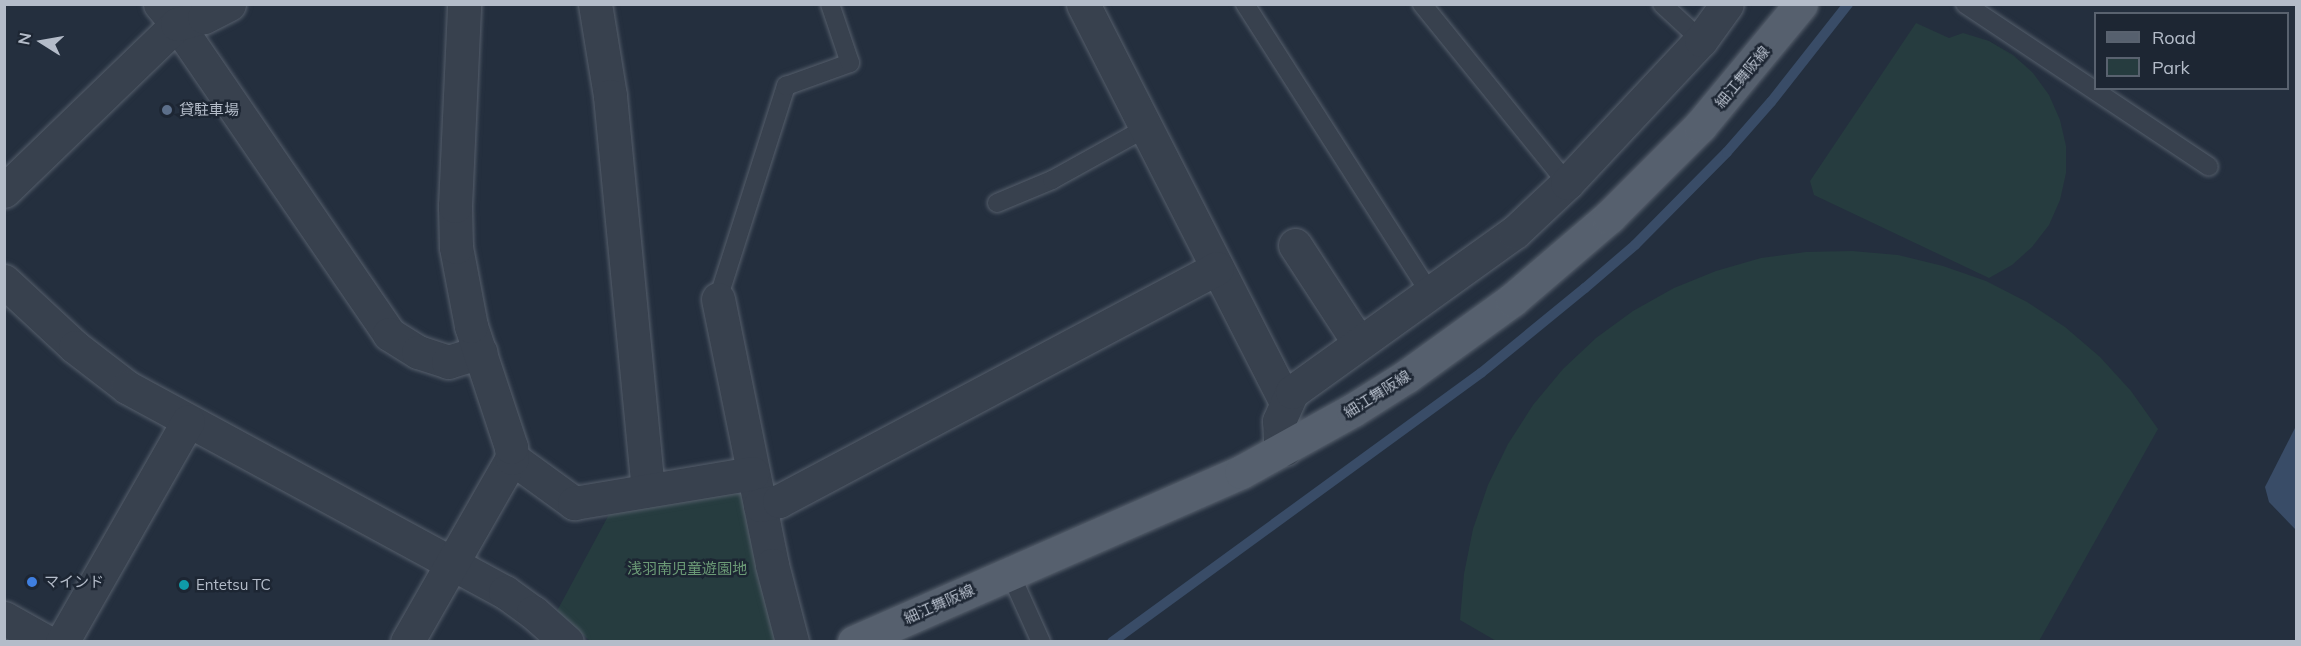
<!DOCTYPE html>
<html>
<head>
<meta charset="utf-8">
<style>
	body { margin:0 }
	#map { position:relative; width:2301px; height:646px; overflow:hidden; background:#242f3e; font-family:Mulish,"Noto Sans JP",sans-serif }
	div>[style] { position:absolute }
	.green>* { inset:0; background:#263c3f }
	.water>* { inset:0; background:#394c67 }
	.stream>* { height:10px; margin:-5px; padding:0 5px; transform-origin:5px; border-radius:5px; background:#394c67 }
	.roads { filter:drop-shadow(0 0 2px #565f6c) drop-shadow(0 0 2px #565f6c) }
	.service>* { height:18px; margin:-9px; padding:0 9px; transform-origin:9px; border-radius:9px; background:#38414e }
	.minor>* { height:33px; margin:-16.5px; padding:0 16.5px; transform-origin:16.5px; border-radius:16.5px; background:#38414e }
	.primary>* { height:33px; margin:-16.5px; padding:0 16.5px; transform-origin:16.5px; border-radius:16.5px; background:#56606e }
	.dots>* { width:16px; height:16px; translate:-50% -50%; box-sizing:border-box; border:3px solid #1d2633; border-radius:50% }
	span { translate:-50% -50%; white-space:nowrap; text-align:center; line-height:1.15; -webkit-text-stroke:5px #1d2633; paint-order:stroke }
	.street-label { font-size:15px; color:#b4bcc9 }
	.poi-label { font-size:15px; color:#b4bcc9 }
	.left { translate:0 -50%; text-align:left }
	.park-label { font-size:15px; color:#6b9a76 }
	.frame { position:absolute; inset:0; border:6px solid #b4bcc9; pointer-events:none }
	.legend { position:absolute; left:2094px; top:12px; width:195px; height:78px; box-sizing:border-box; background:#1d2633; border:2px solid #59626f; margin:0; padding:8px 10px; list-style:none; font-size:18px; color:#b4bcc9 }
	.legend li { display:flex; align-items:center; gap:12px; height:30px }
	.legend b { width:30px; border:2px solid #59626f }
	.north { position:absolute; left:12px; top:12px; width:60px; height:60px; -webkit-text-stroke:4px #1d2633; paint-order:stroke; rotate:281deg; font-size:16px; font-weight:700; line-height:24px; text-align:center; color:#b4bcc9 }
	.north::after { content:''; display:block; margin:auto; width:21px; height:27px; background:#b4bcc9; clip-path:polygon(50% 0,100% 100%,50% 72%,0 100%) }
</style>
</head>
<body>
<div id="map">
	<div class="green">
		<div style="clip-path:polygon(1916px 23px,1949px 38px,1963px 33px,1989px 41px,2013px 55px,2033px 73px,2049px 95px,2060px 120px,2066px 146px,2066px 173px,2060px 200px,2049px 225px,2032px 247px,2012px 265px,1989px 278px,1814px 195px,1810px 181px)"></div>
		<div style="clip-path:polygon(1852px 251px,1898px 255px,1943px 266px,1986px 281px,2027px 302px,2065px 327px,2100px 357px,2131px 391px,2158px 429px,2039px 641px,1498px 642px,1460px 620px,1464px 574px,1473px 529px,1488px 485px,1508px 444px,1533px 405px,1563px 369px,1596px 338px,1633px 311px,1674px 288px,1716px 271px,1761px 258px,1806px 252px)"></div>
		<div style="clip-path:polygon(745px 485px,780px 639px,773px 642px,590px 641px,557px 611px,613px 507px)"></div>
	</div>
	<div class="water">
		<div style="clip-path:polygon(2296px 426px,2296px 530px,2269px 502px,2265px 487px)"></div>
	</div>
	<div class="stream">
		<div style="left:1112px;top:642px;width:457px;rotate:-36.1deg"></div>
		<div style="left:1481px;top:373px;width:134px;rotate:-39.3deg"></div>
		<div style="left:1585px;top:288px;width:66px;rotate:-40.7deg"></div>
		<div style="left:1635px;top:245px;width:131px;rotate:-45.3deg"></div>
		<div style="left:1727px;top:152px;width:67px;rotate:-48.7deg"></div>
		<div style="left:1771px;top:102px;width:125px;rotate:-51.8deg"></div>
	</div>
	<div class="roads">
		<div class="service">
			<div style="left:1245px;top:4px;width:343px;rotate:57.4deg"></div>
			<div style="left:1422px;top:4px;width:230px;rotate:51deg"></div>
			<div style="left:1662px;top:4px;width:53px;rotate:42.7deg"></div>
			<div style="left:1965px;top:4px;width:293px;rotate:33.7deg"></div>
			<div style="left:997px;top:203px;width:60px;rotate:-22.7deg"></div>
			<div style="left:1052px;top:180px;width:107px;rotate:-29deg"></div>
			<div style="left:718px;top:299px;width:224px;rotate:-72.3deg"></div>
			<div style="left:786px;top:86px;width:68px;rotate:-19.8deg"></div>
			<div style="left:850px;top:63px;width:62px;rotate:-108.7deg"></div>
			<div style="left:1010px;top:573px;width:76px;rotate:65.8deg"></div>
		</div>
		<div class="minor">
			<div style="left:160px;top:4px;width:26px;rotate:50deg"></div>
			<div style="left:177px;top:24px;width:376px;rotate:55.6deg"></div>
			<div style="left:389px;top:334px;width:34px;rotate:32deg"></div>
			<div style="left:418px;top:352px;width:32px;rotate:18deg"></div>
			<div style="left:448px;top:362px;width:34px;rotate:-17deg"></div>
			<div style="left:595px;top:4px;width:93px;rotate:80.7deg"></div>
			<div style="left:610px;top:96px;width:396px;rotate:84.5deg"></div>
			<div style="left:1083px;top:4px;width:447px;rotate:63deg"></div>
			<div style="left:4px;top:191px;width:240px;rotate:-44deg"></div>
			<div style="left:177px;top:24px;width:28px;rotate:-15deg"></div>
			<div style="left:204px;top:17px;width:28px;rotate:-27deg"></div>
			<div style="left:1295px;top:245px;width:117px;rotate:56.9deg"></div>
			<div style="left:4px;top:281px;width:97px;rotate:42.9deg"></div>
			<div style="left:75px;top:347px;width:66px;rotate:37.6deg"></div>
			<div style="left:127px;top:387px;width:430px;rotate:28.5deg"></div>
			<div style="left:505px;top:592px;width:34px;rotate:36deg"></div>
			<div style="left:533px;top:612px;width:45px;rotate:41.4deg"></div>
			<div style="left:718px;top:299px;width:271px;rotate:78.5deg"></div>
			<div style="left:772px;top:565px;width:80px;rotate:75.4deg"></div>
			<div style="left:1285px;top:449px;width:12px;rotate:-114deg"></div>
			<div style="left:1280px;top:438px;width:17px;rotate:-93deg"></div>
			<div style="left:1279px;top:421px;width:32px;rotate:-66deg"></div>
			<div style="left:1292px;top:392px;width:274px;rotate:-35.7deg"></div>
			<div style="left:1515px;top:232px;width:71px;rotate:-43.3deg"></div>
			<div style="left:1567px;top:183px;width:196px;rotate:-46.9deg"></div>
			<div style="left:1701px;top:40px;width:44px;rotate:-54.2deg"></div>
			<div style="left:512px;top:458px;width:77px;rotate:36deg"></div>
			<div style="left:574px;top:503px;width:181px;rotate:-9.5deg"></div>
			<div style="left:760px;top:505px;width:19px;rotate:-12deg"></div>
			<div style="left:779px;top:501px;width:496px;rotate:-28deg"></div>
			<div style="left:4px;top:618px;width:49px;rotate:29.2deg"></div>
			<div style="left:62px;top:642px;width:254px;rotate:-60.3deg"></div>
			<div style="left:407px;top:642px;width:212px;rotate:-60.3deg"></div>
			<div style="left:512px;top:458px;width:11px;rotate:-95deg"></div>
			<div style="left:511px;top:447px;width:127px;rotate:-108.3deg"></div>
			<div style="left:471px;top:326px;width:80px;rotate:-100.8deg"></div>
			<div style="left:456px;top:247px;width:41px;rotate:-91.4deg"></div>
			<div style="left:455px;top:206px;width:202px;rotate:-87.4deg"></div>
		</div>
		<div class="primary">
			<div style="left:854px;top:642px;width:423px;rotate:-23.7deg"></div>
			<div style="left:1241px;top:472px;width:128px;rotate:-29deg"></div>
			<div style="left:1353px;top:410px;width:64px;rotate:-32.2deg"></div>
			<div style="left:1407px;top:376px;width:130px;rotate:-35.9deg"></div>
			<div style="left:1512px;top:300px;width:128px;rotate:-40.6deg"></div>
			<div style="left:1609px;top:217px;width:129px;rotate:-45deg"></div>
			<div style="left:1700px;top:126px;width:158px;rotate:-50.4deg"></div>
		</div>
	</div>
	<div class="dots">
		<div style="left:167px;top:110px;background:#5c6f8a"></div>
		<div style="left:32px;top:582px;background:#3f7fe0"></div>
		<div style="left:184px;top:585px;background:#0f9aa8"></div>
	</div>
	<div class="street-label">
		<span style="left:1742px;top:77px;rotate:-50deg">細江舞阪線</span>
		<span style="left:1377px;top:394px;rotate:-32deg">細江舞阪線</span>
		<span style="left:939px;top:604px;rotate:-24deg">細江舞阪線</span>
	</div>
	<div class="poi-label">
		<span class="left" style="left:179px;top:110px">貸駐車場</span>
		<span class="left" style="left:44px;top:582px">マインド</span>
		<span class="left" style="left:196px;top:585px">Entetsu TC</span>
	</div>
	<div class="park-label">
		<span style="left:687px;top:569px">浅羽南児童遊園地</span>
	</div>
	<div class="frame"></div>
	<ul class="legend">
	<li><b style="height:8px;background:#56606e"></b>Road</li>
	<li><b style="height:16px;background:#263c3f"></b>Park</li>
	</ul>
	<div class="north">N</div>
</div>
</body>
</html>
